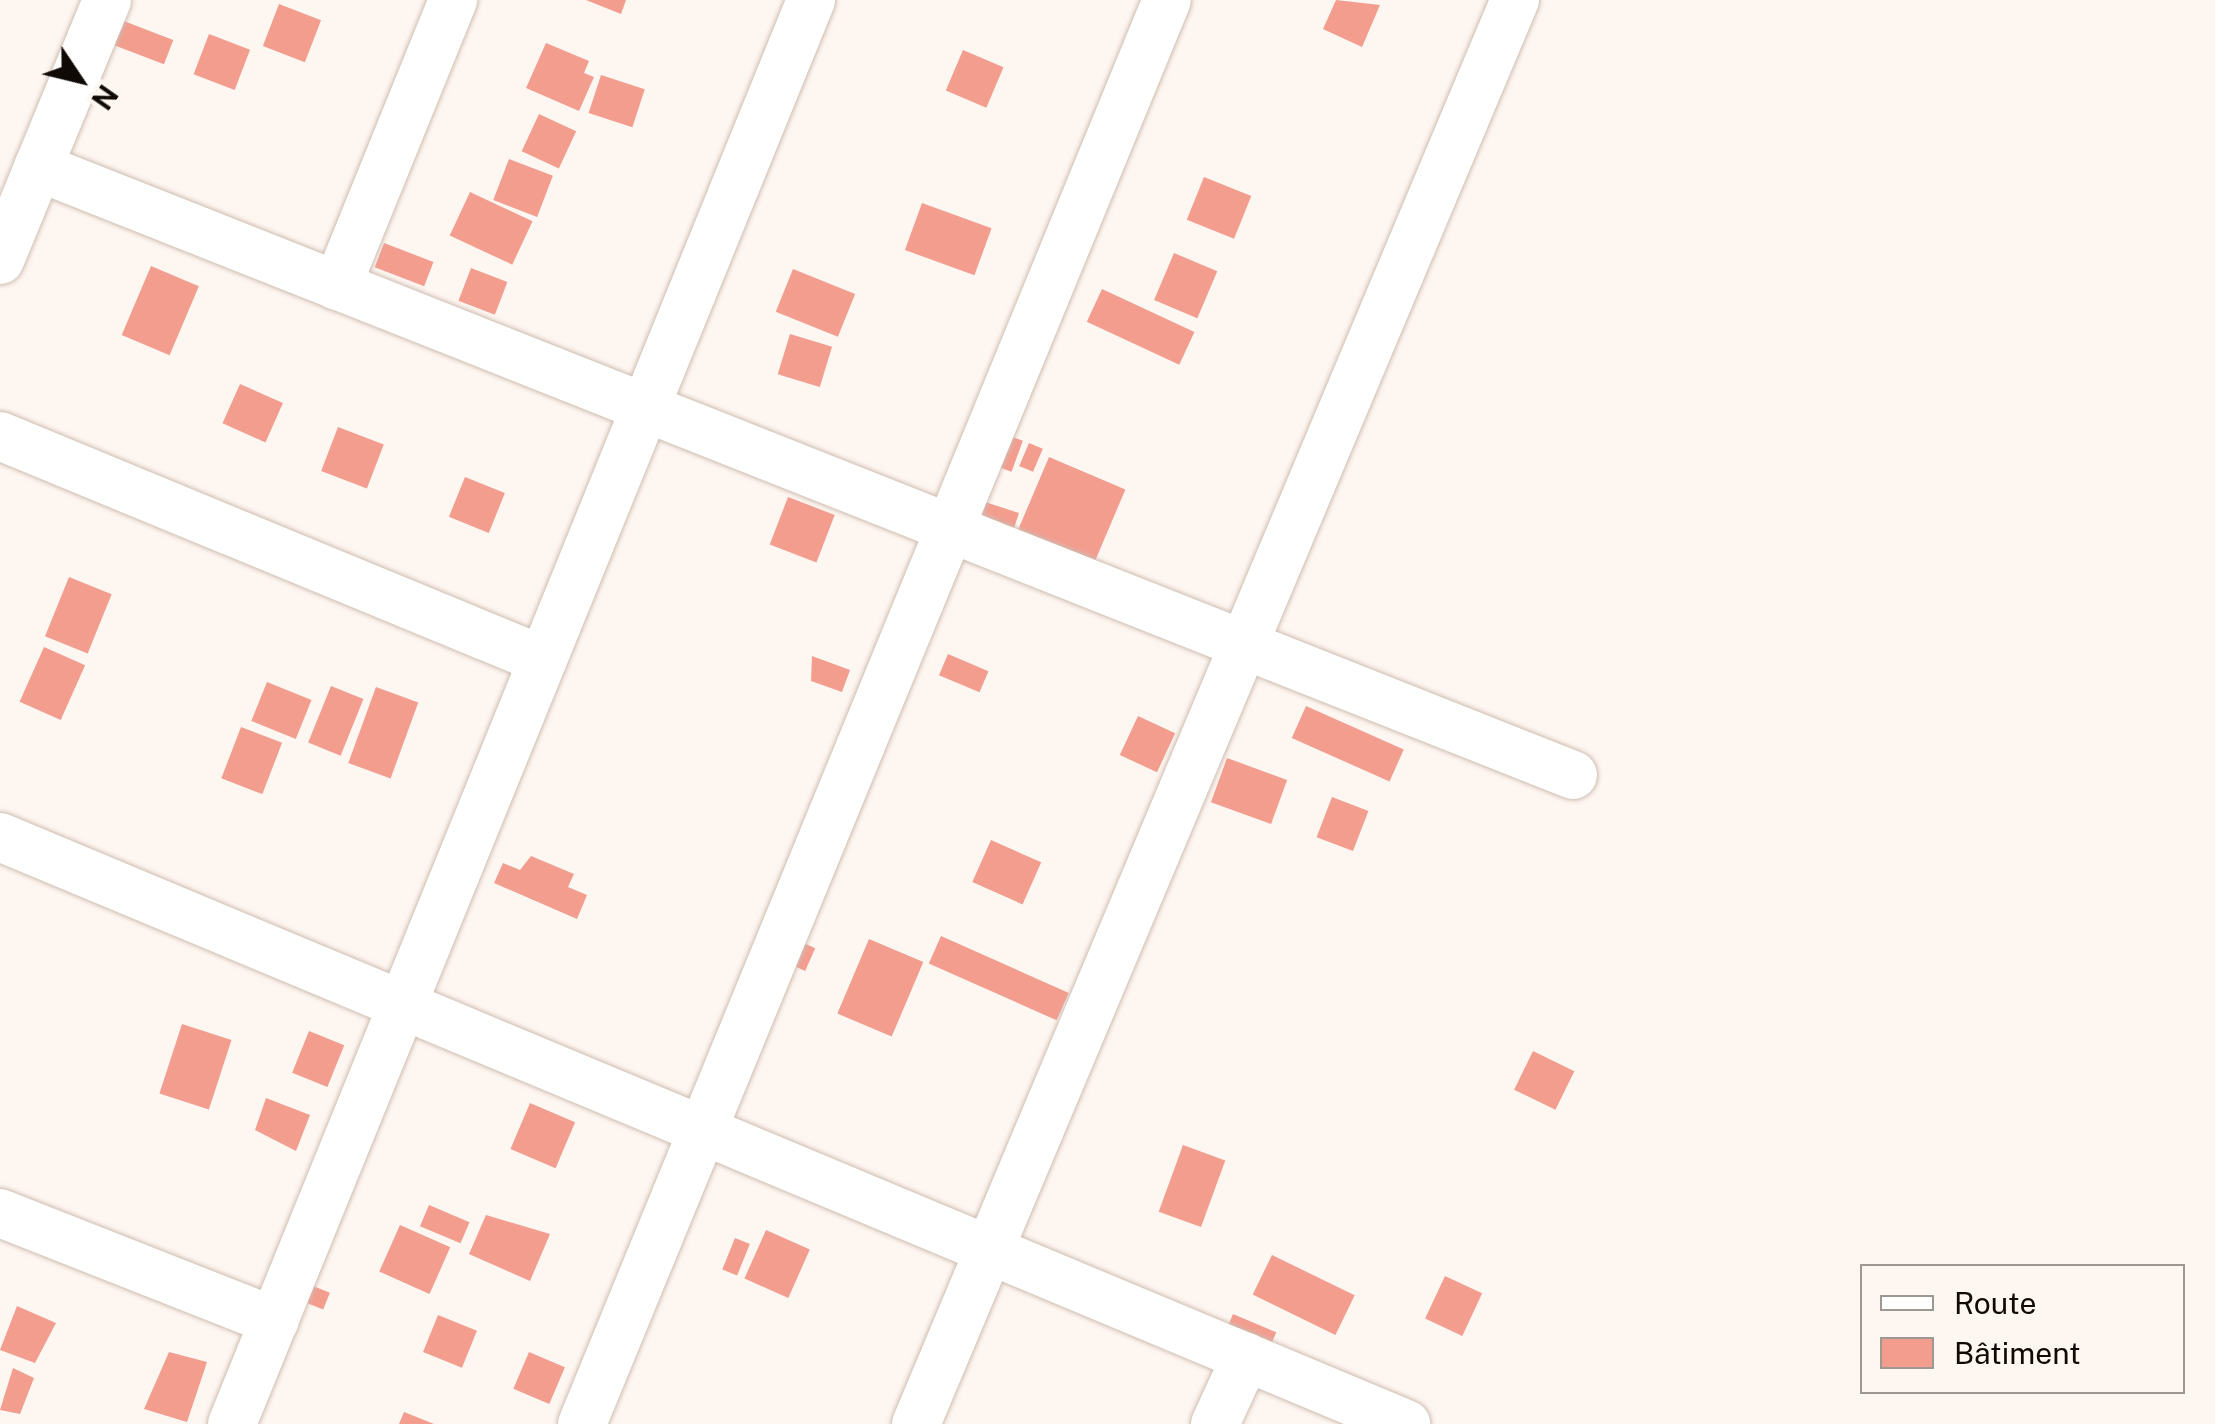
<!DOCTYPE html>
<html>
<head>
<meta charset="utf-8">
<style>
	body { margin:0 }
	#map { position:relative; width:2215px; height:1424px; overflow:hidden; background:#fef6f1; font-family:"Public Sans",sans-serif }
	div>[style] { position:absolute }
	.building>* { inset:0; background:#f39d8f; transform-origin:0 0 }
	.roads { filter:drop-shadow(0 0 2px #cebdb1) drop-shadow(0 0 2px #cebdb1) }
	.minor>* { height:48px; margin:-24px; padding:0 24px; transform-origin:24px; border-radius:24px; background:#fff }
	span { translate:-50% -50%; white-space:nowrap; text-align:center; line-height:1.15; -webkit-text-stroke:9px #fef6f1; paint-order:stroke }
	.legend { position:absolute; left:1860px; top:1264px; width:325px; height:130px; box-sizing:border-box; background:#fef6f1; border:2px solid #9e9893; margin:0; padding:12px 18px; list-style:none; font-size:30px; color:#0f0a06 }
	.legend li { display:flex; align-items:center; gap:20px; height:50px }
	.legend b { width:50px; border:2px solid #9e9893 }
	.north { position:absolute; left:30px; top:30px; width:100px; height:100px; -webkit-text-stroke:8px #fef6f1; paint-order:stroke; rotate:125deg; font-size:28px; font-weight:700; line-height:40px; text-align:center; color:#0f0a06 }
	.north::after { content:''; display:block; margin:auto; width:35px; height:45px; background:#0f0a06; clip-path:polygon(50% 0,100% 100%,50% 72%,0 100%) }
</style>
</head>
<body>
<div id="map">
	<div class="building">
		<div style="clip-path:polygon(586px 0,626px 0,621px 14px)"></div>
		<div style="clip-path:polygon(1336px 0,1380px 5px,1362px 47px,1323px 29px)"></div>
		<div style="left:279px;top:4px;width:45px;height:45px;rotate:21deg"></div>
		<div style="left:121px;top:20px;width:56px;height:26px;rotate:21deg"></div>
		<div style="left:209px;top:34px;width:44px;height:43px;rotate:21deg"></div>
		<div style="clip-path:polygon(546px 43px,589px 61px,584px 73px,594px 77px,579px 111px,526px 88px)"></div>
		<div style="left:963px;top:50px;width:44px;height:44px;rotate:23deg"></div>
		<div style="left:601px;top:75px;width:46px;height:40px;rotate:18deg"></div>
		<div style="left:539px;top:114px;width:41px;height:41px;rotate:25deg"></div>
		<div style="left:509px;top:159px;width:47px;height:44px;rotate:21deg"></div>
		<div style="left:1204px;top:177px;width:51px;height:46px;rotate:22deg"></div>
		<div style="left:470px;top:192px;width:69px;height:48px;rotate:25deg"></div>
		<div style="left:922px;top:203px;width:74px;height:50px;rotate:20deg"></div>
		<div style="left:384px;top:243px;width:53px;height:26px;rotate:21deg"></div>
		<div style="left:1174px;top:253px;width:47px;height:51px;rotate:23deg"></div>
		<div style="left:151px;top:266px;width:52px;height:75px;rotate:23deg"></div>
		<div style="left:471px;top:268px;width:39px;height:35px;rotate:21deg"></div>
		<div style="left:793px;top:269px;width:67px;height:46px;rotate:22deg"></div>
		<div style="left:1102px;top:289px;width:102px;height:36px;rotate:25deg"></div>
		<div style="left:790px;top:334px;width:44px;height:42px;rotate:17deg"></div>
		<div style="left:240px;top:384px;width:47px;height:43px;rotate:24deg"></div>
		<div style="left:338px;top:427px;width:49px;height:47px;rotate:21deg"></div>
		<div style="left:1004px;top:434px;width:20px;height:33px;rotate:20deg"></div>
		<div style="left:1029px;top:443px;width:15px;height:25px;rotate:23deg"></div>
		<div style="left:1049px;top:457px;width:83px;height:82px;rotate:23deg"></div>
		<div style="left:465px;top:477px;width:43px;height:43px;rotate:22deg"></div>
		<div style="left:788px;top:497px;width:50px;height:51px;rotate:21deg"></div>
		<div style="left:979px;top:500px;width:42px;height:21px;rotate:18deg"></div>
		<div style="left:69px;top:577px;width:46px;height:64px;rotate:22deg"></div>
		<div style="left:44px;top:647px;width:45px;height:60px;rotate:24deg"></div>
		<div style="left:948px;top:654px;width:44px;height:23px;rotate:23deg"></div>
		<div style="clip-path:polygon(812px 656px,850px 670px,842px 692px,811px 681px)"></div>
		<div style="left:267px;top:682px;width:48px;height:42px;rotate:22deg"></div>
		<div style="left:331px;top:686px;width:35px;height:61px;rotate:22deg"></div>
		<div style="left:376px;top:687px;width:45px;height:81px;rotate:20deg"></div>
		<div style="left:1306px;top:706px;width:107px;height:35px;rotate:24deg"></div>
		<div style="left:1138px;top:716px;width:41px;height:43px;rotate:25deg"></div>
		<div style="left:241px;top:727px;width:44px;height:55px;rotate:21deg"></div>
		<div style="left:1227px;top:758px;width:64px;height:47px;rotate:20deg"></div>
		<div style="left:1332px;top:797px;width:39px;height:43px;rotate:21deg"></div>
		<div style="left:991px;top:840px;width:55px;height:46px;rotate:24deg"></div>
		<div style="clip-path:polygon(531px 856px,574px 874px,568px 887px,587px 895px,577px 919px,494px 883px,503px 863px,520px 870px)"></div>
		<div style="left:941px;top:936px;width:140px;height:30px;rotate:24deg"></div>
		<div style="left:869px;top:939px;width:59px;height:81px;rotate:23deg"></div>
		<div style="left:797px;top:940px;width:20px;height:25px;rotate:24deg"></div>
		<div style="left:182px;top:1024px;width:52px;height:73px;rotate:18deg"></div>
		<div style="left:309px;top:1031px;width:38px;height:45px;rotate:22deg"></div>
		<div style="left:1533px;top:1051px;width:46px;height:43px;rotate:26deg"></div>
		<div style="clip-path:polygon(266px 1098px,310px 1115px,296px 1151px,255px 1130px)"></div>
		<div style="left:530px;top:1103px;width:49px;height:50px;rotate:23deg"></div>
		<div style="left:1183px;top:1145px;width:45px;height:71px;rotate:20deg"></div>
		<div style="left:429px;top:1205px;width:44px;height:23px;rotate:23deg"></div>
		<div style="clip-path:polygon(486px 1215px,550px 1234px,530px 1281px,469px 1254px)"></div>
		<div style="left:400px;top:1225px;width:55px;height:51px;rotate:24deg"></div>
		<div style="left:766px;top:1230px;width:48px;height:53px;rotate:24deg"></div>
		<div style="left:735px;top:1238px;width:16px;height:34px;rotate:22deg"></div>
		<div style="left:1272px;top:1255px;width:92px;height:44px;rotate:26deg"></div>
		<div style="left:1445px;top:1276px;width:41px;height:47px;rotate:25deg"></div>
		<div style="left:303px;top:1282px;width:29px;height:18px;rotate:22deg"></div>
		<div style="clip-path:polygon(17px 1306px,56px 1323px,35px 1363px,0 1350px)"></div>
		<div style="left:1233px;top:1314px;width:47px;height:19px;rotate:23deg"></div>
		<div style="left:438px;top:1315px;width:42px;height:40px;rotate:22deg"></div>
		<div style="clip-path:polygon(169px 1352px,207px 1362px,187px 1422px,144px 1409px)"></div>
		<div style="left:529px;top:1352px;width:39px;height:40px;rotate:23deg"></div>
		<div style="clip-path:polygon(13px 1368px,34px 1378px,20px 1414px,0 1410px)"></div>
		<div style="clip-path:polygon(404px 1412px,434px 1424px,399px 1424px)"></div>
	</div>
	<div class="roads">
		<div class="minor">
			<div style="left:38px;top:167px;width:1651px;rotate:21.61deg"></div>
			<div style="left:0;top:260px;width:281px;rotate:-67.6deg"></div>
			<div style="left:337px;top:286px;width:309px;rotate:-67.9deg"></div>
			<div style="left:0;top:436px;width:587px;rotate:22.42deg"></div>
			<div style="left:0;top:837px;width:1524px;rotate:22.66deg"></div>
			<div style="left:0;top:1213px;width:295px;rotate:21.5deg"></div>
			<div style="left:232px;top:1424px;width:1537px;rotate:-67.87deg"></div>
			<div style="left:582px;top:1424px;width:1539px;rotate:-67.67deg"></div>
			<div style="left:916px;top:1424px;width:1545px;rotate:-67.19deg"></div>
			<div style="left:1215px;top:1424px;width:74px;rotate:-65.2deg"></div>
		</div>
	</div>
	<ul class="legend">
	<li><b style="height:12px;background:#fff"></b>Route</li>
	<li><b style="height:28px;background:#f39d8f"></b>Bâtiment</li>
	</ul>
	<div class="north">N</div>
</div>
</body>
</html>
